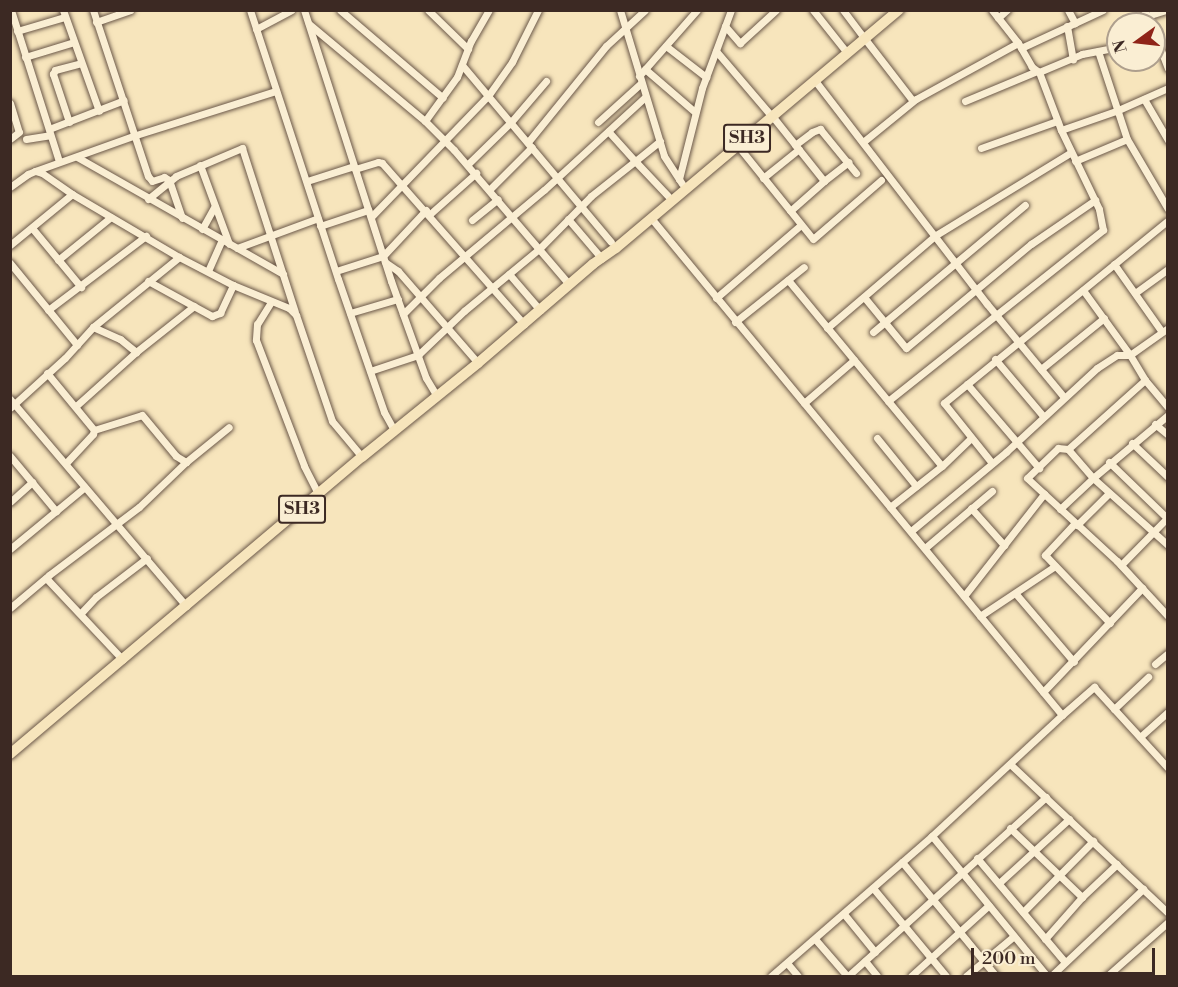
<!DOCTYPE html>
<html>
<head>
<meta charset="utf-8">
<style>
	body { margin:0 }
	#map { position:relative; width:1178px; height:987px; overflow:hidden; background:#f7e5bc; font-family:"Libre Bodoni",serif }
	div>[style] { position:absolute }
	.roads { filter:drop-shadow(0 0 2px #6b5849) drop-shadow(0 0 2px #6b5849) }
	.minor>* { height:7px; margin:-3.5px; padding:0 3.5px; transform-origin:3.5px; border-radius:3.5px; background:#faeed3 }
	.primary>* { height:10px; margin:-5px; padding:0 5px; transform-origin:5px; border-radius:5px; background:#f7e5bc }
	span { translate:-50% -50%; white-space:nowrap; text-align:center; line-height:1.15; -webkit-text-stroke:5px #faeed3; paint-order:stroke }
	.shield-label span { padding:2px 4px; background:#faeed3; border:2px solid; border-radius:4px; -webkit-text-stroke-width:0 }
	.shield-label { font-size:18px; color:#3c2923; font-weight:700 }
	.frame { position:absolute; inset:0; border:12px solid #3c2923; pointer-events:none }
	.north { position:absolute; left:1106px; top:12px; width:60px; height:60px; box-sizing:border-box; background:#faeed3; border:2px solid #ae9f8d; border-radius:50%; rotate:255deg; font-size:16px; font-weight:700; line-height:24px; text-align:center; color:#3c2923 }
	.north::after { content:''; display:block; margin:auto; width:21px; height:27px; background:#8f2418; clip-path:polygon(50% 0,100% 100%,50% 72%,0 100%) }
	.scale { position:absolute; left:971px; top:948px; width:184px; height:27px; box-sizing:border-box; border:3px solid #3c2923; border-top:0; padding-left:8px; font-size:18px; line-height:21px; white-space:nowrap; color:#3c2923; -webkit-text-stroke:4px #faeed3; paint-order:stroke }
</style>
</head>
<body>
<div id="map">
	<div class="roads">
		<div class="minor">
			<div style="left:11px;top:10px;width:158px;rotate:72.4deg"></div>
			<div style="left:63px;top:10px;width:107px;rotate:70.4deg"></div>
			<div style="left:93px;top:10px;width:175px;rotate:71.7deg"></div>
			<div style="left:148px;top:176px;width:6px;rotate:51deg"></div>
			<div style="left:152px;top:181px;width:13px;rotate:-18deg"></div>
			<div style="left:164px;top:177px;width:6px;rotate:31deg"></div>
			<div style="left:169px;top:180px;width:40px;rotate:71.1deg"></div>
			<div style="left:250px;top:10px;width:283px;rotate:71.9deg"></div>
			<div style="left:338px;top:279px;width:141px;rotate:70.9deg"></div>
			<div style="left:384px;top:412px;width:21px;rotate:61deg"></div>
			<div style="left:304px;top:10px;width:285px;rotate:72.2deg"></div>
			<div style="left:391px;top:281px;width:103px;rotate:70.2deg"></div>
			<div style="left:426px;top:378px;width:21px;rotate:59deg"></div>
			<div style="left:340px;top:10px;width:135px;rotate:40.5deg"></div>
			<div style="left:428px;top:10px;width:56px;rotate:44.3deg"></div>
			<div style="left:620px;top:10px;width:152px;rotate:73.2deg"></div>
			<div style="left:664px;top:156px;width:33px;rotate:57deg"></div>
			<div style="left:813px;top:10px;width:50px;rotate:51.5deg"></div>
			<div style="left:843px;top:10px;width:31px;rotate:53deg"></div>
			<div style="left:1068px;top:10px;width:15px;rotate:62deg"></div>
			<div style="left:1144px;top:10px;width:15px;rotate:67deg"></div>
			<div style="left:1147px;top:16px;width:20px;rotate:-18deg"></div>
			<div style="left:998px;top:18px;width:12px;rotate:-42deg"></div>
			<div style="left:96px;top:22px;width:36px;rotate:-19deg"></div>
			<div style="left:309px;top:24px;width:151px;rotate:39.9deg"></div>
			<div style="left:425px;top:121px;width:41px;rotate:45deg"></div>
			<div style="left:454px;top:150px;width:177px;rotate:49.4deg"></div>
			<div style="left:725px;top:26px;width:23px;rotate:49deg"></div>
			<div style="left:740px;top:43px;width:49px;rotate:-42.5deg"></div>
			<div style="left:1067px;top:26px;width:34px;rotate:80deg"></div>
			<div style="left:256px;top:29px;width:40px;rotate:-28deg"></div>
			<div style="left:17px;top:31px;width:50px;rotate:-16.3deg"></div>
			<div style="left:1154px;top:32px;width:39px;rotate:69deg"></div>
			<div style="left:865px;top:39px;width:78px;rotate:52.3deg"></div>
			<div style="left:666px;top:46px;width:51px;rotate:37.8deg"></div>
			<div style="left:1021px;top:48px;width:90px;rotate:-24.9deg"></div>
			<div style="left:716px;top:51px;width:82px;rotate:49.5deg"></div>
			<div style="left:1098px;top:51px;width:93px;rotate:71.8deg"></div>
			<div style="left:1127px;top:139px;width:81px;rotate:59.6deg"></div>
			<div style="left:25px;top:57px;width:51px;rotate:-17deg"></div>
			<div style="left:462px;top:65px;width:231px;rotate:49.9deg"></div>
			<div style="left:645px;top:69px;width:66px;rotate:40.7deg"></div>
			<div style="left:1039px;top:72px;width:47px;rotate:-22.7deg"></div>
			<div style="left:1082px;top:54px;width:37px;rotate:-11deg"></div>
			<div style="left:639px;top:76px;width:88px;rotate:-48.7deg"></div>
			<div style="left:816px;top:82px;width:280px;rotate:52.4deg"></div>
			<div style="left:987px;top:304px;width:121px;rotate:50.4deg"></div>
			<div style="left:1144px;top:99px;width:48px;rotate:59.7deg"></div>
			<div style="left:965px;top:101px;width:78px;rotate:-22.6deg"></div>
			<div style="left:10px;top:103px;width:30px;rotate:73deg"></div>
			<div style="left:19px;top:132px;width:11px;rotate:142deg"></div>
			<div style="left:773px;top:117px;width:82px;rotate:51.4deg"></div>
			<div style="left:824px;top:181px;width:45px;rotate:138.6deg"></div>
			<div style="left:425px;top:121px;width:54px;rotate:-54deg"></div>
			<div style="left:457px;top:77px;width:39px;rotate:-69deg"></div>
			<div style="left:471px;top:41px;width:36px;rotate:-60deg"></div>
			<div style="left:69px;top:122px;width:51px;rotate:-108.4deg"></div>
			<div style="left:53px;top:74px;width:4px;rotate:-63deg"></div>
			<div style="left:55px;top:70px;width:27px;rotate:-15deg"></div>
			<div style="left:598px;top:122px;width:58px;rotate:-42.2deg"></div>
			<div style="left:49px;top:129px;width:80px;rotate:-21.1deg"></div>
			<div style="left:1061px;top:130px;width:58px;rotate:-19.1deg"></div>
			<div style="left:1116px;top:111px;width:57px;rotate:-23.9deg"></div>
			<div style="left:26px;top:139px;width:24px;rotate:-9deg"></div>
			<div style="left:660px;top:141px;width:32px;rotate:141deg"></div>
			<div style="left:635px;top:161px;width:48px;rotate:46.7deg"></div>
			<div style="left:528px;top:142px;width:124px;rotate:-50.9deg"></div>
			<div style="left:606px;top:46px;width:53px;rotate:-42.7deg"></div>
			<div style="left:863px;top:142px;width:68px;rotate:-39.1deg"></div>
			<div style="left:916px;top:99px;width:116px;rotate:-28.8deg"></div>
			<div style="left:795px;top:145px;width:21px;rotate:-37deg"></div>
			<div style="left:812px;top:132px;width:9px;rotate:-21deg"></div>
			<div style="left:820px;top:129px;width:57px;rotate:50.7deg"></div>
			<div style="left:738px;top:146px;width:119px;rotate:51.1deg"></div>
			<div style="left:813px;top:239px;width:90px;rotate:-40.9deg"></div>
			<div style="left:981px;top:148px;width:81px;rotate:-19.6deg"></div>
			<div style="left:77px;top:157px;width:237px;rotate:29.6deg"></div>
			<div style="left:1075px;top:161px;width:56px;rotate:-22.9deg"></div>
			<div style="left:468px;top:164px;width:60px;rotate:-44.3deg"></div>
			<div style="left:511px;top:122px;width:54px;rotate:-49.5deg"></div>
			<div style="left:200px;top:165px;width:84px;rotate:69.8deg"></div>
			<div style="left:355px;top:169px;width:24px;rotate:-17deg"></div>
			<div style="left:378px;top:162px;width:4px;rotate:14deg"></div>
			<div style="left:382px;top:163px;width:215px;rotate:48.6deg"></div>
			<div style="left:35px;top:171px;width:104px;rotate:-19.7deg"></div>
			<div style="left:133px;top:136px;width:150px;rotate:-17.5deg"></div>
			<div style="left:763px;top:178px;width:46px;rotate:-38.9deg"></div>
			<div style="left:679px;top:179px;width:94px;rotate:-75.8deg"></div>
			<div style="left:702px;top:88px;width:83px;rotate:-69.6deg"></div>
			<div style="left:307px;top:181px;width:49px;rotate:-17.7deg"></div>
			<div style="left:824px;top:181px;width:31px;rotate:-38deg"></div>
			<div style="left:10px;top:187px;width:22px;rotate:-36deg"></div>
			<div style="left:28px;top:174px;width:8px;rotate:-23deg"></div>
			<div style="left:35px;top:171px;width:7px;rotate:16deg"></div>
			<div style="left:42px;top:173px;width:37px;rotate:35deg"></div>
			<div style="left:72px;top:194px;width:124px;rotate:30.5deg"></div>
			<div style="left:179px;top:257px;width:61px;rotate:27.4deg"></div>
			<div style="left:233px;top:285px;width:61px;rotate:22.3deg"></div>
			<div style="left:289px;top:308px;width:10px;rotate:45deg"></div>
			<div style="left:296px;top:315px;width:112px;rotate:71.2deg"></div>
			<div style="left:332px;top:421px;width:47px;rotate:50.2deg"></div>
			<div style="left:490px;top:189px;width:59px;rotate:-45deg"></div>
			<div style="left:148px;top:199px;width:36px;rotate:-39deg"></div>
			<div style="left:176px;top:176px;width:72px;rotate:-23deg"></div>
			<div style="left:242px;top:148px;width:172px;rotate:72.1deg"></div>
			<div style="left:430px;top:214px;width:62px;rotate:-41.7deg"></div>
			<div style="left:371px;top:217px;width:168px;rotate:-46deg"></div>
			<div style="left:488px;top:96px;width:42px;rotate:-54.8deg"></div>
			<div style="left:512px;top:62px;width:58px;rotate:-63.4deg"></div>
			<div style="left:651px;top:218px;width:645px;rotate:50.41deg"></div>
			<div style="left:1062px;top:715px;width:178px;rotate:137.1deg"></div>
			<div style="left:932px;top:836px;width:213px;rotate:139deg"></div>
			<div style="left:568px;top:219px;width:52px;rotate:49.6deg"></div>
			<div style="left:472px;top:220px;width:33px;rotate:-39deg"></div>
			<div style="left:320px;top:226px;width:51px;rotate:-18.4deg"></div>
			<div style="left:32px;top:228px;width:77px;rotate:50.3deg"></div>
			<div style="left:202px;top:229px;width:26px;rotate:-61deg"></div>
			<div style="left:10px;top:245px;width:80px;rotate:-39.4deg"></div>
			<div style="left:237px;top:248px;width:86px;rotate:-20.3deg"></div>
			<div style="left:58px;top:260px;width:68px;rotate:-39.1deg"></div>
			<div style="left:385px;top:262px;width:16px;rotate:35deg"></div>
			<div style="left:398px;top:271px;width:122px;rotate:49deg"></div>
			<div style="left:10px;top:263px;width:106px;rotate:50.7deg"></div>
			<div style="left:1114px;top:264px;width:83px;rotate:54.8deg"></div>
			<div style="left:208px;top:271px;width:34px;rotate:-66deg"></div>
			<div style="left:336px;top:271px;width:49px;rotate:-17.7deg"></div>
			<div style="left:383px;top:256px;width:63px;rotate:-46.9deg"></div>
			<div style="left:509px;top:274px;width:48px;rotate:49.3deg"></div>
			<div style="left:788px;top:280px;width:241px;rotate:50.4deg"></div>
			<div style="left:148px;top:281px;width:73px;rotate:28.7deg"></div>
			<div style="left:212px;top:316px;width:9px;rotate:-21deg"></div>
			<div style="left:220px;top:313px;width:31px;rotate:-65deg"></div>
			<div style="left:1135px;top:293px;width:41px;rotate:-36deg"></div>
			<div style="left:864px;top:297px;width:66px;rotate:50.5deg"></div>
			<div style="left:906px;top:348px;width:163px;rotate:-39.8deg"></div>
			<div style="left:1031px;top:244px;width:78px;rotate:-34.5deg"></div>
			<div style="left:716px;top:298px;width:112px;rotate:-40.7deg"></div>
			<div style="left:271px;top:302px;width:26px;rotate:122deg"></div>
			<div style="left:257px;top:324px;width:16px;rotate:94deg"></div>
			<div style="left:256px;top:340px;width:135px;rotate:69.1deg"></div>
			<div style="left:304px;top:466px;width:31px;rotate:63deg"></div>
			<div style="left:48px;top:310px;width:123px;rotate:-37.1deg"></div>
			<div style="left:350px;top:313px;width:50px;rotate:-16.3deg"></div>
			<div style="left:403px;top:314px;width:51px;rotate:-45deg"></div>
			<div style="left:439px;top:278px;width:137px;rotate:-40deg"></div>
			<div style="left:544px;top:190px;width:137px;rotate:-42.6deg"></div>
			<div style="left:735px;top:322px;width:88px;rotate:-38.6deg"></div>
			<div style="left:93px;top:327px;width:30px;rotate:24deg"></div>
			<div style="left:120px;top:339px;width:21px;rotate:39deg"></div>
			<div style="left:827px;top:328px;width:143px;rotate:-40.5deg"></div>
			<div style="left:936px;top:235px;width:157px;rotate:-31.5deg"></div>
			<div style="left:1168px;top:328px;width:47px;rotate:144.6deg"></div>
			<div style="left:1130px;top:355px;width:29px;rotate:59deg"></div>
			<div style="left:1145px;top:380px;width:35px;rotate:50deg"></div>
			<div style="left:873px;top:332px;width:198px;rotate:-39.9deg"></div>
			<div style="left:995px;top:359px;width:75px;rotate:49.9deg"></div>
			<div style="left:1041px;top:369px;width:81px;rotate:-39deg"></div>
			<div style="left:370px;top:371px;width:51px;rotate:-18.4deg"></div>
			<div style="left:418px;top:355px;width:64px;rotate:-43.7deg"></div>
			<div style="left:464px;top:311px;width:97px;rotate:-39.6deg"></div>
			<div style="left:539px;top:249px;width:74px;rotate:-45.5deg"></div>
			<div style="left:591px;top:196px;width:56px;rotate:-38.5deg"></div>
			<div style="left:635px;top:161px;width:40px;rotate:-132deg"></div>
			<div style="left:47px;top:373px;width:74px;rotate:50.5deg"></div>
			<div style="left:94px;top:430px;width:4px;rotate:104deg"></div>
			<div style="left:93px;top:434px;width:40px;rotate:133deg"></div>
			<div style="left:1145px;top:380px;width:103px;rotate:138.1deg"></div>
			<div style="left:1068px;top:449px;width:10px;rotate:-174deg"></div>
			<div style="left:1058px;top:448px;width:43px;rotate:135.9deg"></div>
			<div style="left:1027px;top:478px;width:122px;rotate:42.7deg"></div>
			<div style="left:1117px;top:561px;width:75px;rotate:47.2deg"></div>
			<div style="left:967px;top:384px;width:111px;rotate:49.4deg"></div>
			<div style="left:10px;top:399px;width:272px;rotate:49.6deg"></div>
			<div style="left:888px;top:401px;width:275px;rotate:-38.5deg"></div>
			<div style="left:1103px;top:230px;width:21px;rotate:-101deg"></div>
			<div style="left:1099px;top:209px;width:88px;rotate:-115.7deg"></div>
			<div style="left:1061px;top:130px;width:62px;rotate:-110.8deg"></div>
			<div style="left:1039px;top:72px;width:9px;rotate:-144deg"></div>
			<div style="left:1032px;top:67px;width:28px;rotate:-120deg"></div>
			<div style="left:1018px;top:43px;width:42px;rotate:-128.2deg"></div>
			<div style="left:804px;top:403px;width:66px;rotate:-40.7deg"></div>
			<div style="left:76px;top:406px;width:81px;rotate:-42deg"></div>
			<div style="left:136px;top:352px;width:74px;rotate:-38.4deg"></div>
			<div style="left:10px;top:408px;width:74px;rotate:-42.3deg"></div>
			<div style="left:65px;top:358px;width:42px;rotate:-47.9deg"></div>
			<div style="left:93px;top:327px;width:111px;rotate:-39.1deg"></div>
			<div style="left:1168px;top:415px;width:98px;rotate:140deg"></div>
			<div style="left:1093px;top:478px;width:101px;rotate:41.8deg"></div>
			<div style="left:1155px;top:424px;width:17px;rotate:40deg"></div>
			<div style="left:94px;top:430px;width:50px;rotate:-17.4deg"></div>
			<div style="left:142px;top:415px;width:53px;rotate:50.3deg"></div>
			<div style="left:176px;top:456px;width:12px;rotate:31deg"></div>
			<div style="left:186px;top:462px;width:55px;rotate:-39.1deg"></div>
			<div style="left:877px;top:438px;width:62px;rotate:50.9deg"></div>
			<div style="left:1132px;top:443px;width:50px;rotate:43.4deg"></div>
			<div style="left:10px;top:456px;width:72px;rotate:50.1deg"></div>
			<div style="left:1109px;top:462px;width:82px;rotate:44deg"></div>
			<div style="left:992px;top:463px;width:77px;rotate:-128.7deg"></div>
			<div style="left:944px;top:403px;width:289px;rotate:-39.2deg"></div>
			<div style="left:10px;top:502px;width:30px;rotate:-42deg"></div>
			<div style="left:890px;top:507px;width:66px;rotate:-38.3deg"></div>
			<div style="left:942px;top:466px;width:40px;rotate:-44deg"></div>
			<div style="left:971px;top:508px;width:50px;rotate:48.3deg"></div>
			<div style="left:1060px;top:509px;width:45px;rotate:-43.2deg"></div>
			<div style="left:1093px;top:478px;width:38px;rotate:-131deg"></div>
			<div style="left:1075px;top:523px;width:44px;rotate:133.2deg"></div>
			<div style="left:1045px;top:555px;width:94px;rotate:46.3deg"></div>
			<div style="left:1077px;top:525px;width:45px;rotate:-45deg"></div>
			<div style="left:911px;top:531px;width:124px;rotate:-39.7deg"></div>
			<div style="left:1006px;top:452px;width:124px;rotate:-42.7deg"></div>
			<div style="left:1097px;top:368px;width:24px;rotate:-33deg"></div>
			<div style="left:1117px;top:355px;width:13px"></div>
			<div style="left:1130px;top:355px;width:80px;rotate:-125.9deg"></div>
			<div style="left:925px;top:548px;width:88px;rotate:-40.4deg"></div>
			<div style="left:10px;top:549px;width:97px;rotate:-39.6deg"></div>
			<div style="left:1121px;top:565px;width:67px;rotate:-45.6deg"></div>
			<div style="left:46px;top:578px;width:112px;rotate:46.8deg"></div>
			<div style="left:1016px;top:594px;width:89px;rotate:49.5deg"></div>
			<div style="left:964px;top:596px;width:130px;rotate:-51.9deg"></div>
			<div style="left:10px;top:608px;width:51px;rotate:-40.2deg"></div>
			<div style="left:49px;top:575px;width:113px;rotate:-37.1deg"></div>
			<div style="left:139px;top:507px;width:65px;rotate:-43.8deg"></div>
			<div style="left:81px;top:613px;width:22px;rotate:-47deg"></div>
			<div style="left:96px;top:597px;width:64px;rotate:-37.4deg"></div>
			<div style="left:980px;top:616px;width:90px;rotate:-33.7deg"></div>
			<div style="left:1155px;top:664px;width:17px;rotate:-40deg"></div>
			<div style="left:1043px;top:692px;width:144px;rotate:-46.4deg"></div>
			<div style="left:1114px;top:709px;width:47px;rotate:-43.3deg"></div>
			<div style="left:1062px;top:715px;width:43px;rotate:-41.2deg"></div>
			<div style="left:1094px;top:687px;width:110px;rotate:47.6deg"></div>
			<div style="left:1140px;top:737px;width:38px;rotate:-42deg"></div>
			<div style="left:1010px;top:764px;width:217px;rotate:43.3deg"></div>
			<div style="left:1010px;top:828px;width:100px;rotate:43.8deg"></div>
			<div style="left:932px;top:836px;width:181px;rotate:50.6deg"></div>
			<div style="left:977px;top:858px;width:136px;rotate:49.8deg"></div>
			<div style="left:902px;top:862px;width:148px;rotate:50.5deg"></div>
			<div style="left:999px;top:883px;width:95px;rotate:-42.4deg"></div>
			<div style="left:873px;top:888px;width:114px;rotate:50.3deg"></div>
			<div style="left:1023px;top:912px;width:100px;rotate:-45.4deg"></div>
			<div style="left:844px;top:914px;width:49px;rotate:50.8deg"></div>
			<div style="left:815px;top:939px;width:49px;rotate:49.1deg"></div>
			<div style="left:1045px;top:939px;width:56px;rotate:-48.6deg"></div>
			<div style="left:1082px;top:897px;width:48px;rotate:-43.3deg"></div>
			<div style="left:865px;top:961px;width:19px;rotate:51deg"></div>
			<div style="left:787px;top:963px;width:17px;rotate:50deg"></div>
			<div style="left:848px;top:976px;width:267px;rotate:-42.1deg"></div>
			<div style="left:911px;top:976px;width:105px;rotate:-42.3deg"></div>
			<div style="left:966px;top:976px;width:62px;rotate:-39.8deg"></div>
			<div style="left:1051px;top:976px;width:127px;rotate:-43.4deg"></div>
			<div style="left:1107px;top:976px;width:81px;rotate:-41.5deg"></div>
		</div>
		<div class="primary">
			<div style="left:10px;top:754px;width:461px;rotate:-40.2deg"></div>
			<div style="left:362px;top:457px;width:149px;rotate:-39deg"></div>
			<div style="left:478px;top:363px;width:152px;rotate:-40.7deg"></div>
			<div style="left:593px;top:264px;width:28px;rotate:-35deg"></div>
			<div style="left:616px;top:248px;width:370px;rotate:-40.1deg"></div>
		</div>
	</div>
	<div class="shield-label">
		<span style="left:747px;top:138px">SH3</span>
		<span style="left:302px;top:509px">SH3</span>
	</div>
	<div class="frame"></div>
	<div class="north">N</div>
	<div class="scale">200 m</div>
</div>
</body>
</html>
